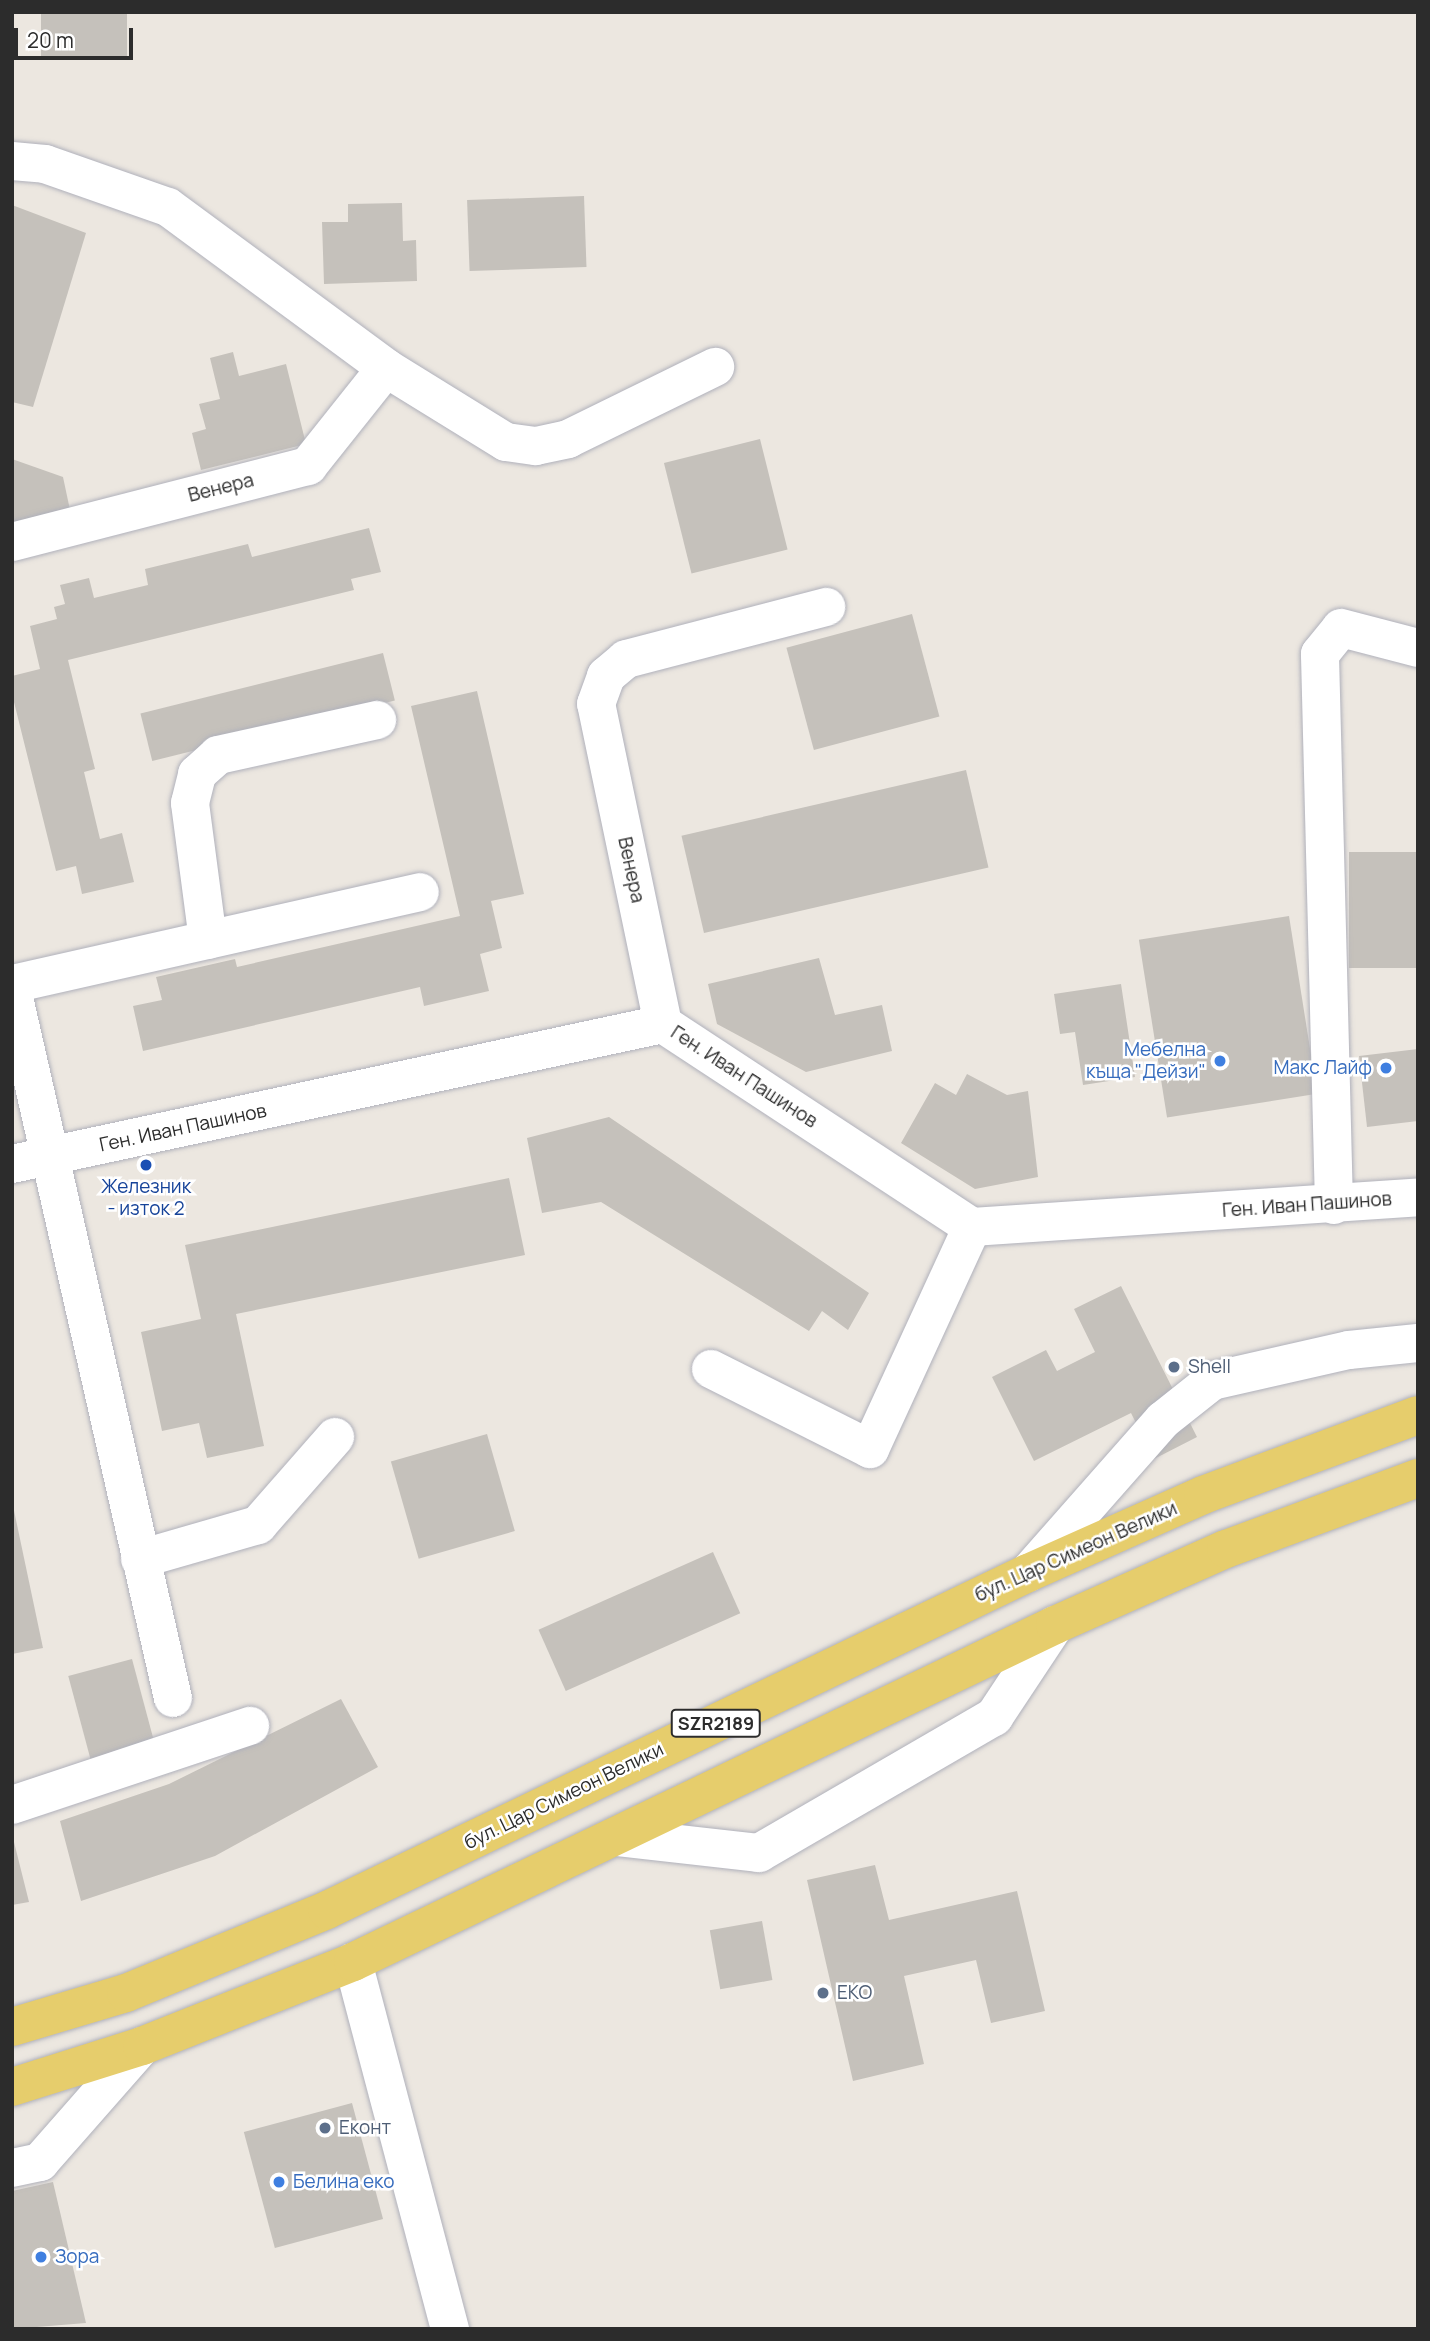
<!DOCTYPE html>
<html>
<head>
<meta charset="utf-8">
<style>
	body { margin:0 }
	#map { position:relative; width:1430px; height:2341px; overflow:hidden; background:#ece7e0; font-family:Manrope,sans-serif }
	div>[style] { position:absolute }
	.building>* { inset:0; background:#c5c1bb; transform-origin:0 0 }
	.roads { filter:drop-shadow(0 0 2px #b0b1bb) drop-shadow(0 0 2px #b0b1bb) }
	.minor>* { height:38px; margin:-19px; padding:0 19px; transform-origin:19px; border-radius:19px; background:#fff }
	.major>* { height:38px; margin:-19px; padding:0 19px; transform-origin:19px; border-radius:19px; background:#e6cd6c }
	.dots>* { width:19px; height:19px; translate:-50% -50%; box-sizing:border-box; border:4px solid #fff; border-radius:50% }
	span { translate:-50% -50%; white-space:nowrap; text-align:center; line-height:1.15; -webkit-text-stroke:5px #fff; paint-order:stroke }
	.shield-label span { padding:2px 5px; background:#fff; border:2px solid; border-radius:5px; -webkit-text-stroke-width:0 }
	.shield-label { font-size:18px; color:#2c2c2c; font-weight:700 }
	.street-label { font-size:19px; color:#2c2c2c }
	.shop-label { font-size:19px; color:#366cbe }
	.right { translate:-100% -50%; text-align:right }
	.left { translate:0 -50%; text-align:left }
	.transit-label { font-size:19px; color:#164399 }
	.service-label { font-size:19px; color:#4e5e75 }
	.frame { position:absolute; inset:0; border:14px solid #2c2c2c; pointer-events:none }
	.scale { position:absolute; left:14px; top:28px; width:119px; height:32px; box-sizing:border-box; border:4px solid #2c2c2c; border-top:0; padding-left:9px; font-size:21px; line-height:24px; white-space:nowrap; color:#2c2c2c; -webkit-text-stroke:5px #fff; paint-order:stroke }
</style>
</head>
<body>
<div id="map">
	<div class="building">
		<div style="left:41px;top:12px;width:86px;height:45px"></div>
		<div style="left:584px;top:196px;width:71px;height:117px;rotate:88deg"></div>
		<div style="clip-path:polygon(402px 203px,403px 241px,416px 240px,417px 281px,324px 284px,322px 222px,348px 222px,348px 204px)"></div>
		<div style="clip-path:polygon(12px 205px,86px 233px,33px 407px,12px 402px)"></div>
		<div style="clip-path:polygon(233px 352px,239px 376px,286px 364px,306px 444px,201px 470px,192px 433px,206px 429px,199px 404px,220px 399px,210px 358px)"></div>
		<div style="left:760px;top:439px;width:114px;height:99px;rotate:76deg"></div>
		<div style="clip-path:polygon(12px 459px,63px 477px,73px 524px,12px 532px)"></div>
		<div style="clip-path:polygon(369px 528px,381px 572px,351px 579px,354px 590px,68px 660px,95px 769px,84px 772px,100px 839px,122px 833px,134px 882px,82px 894px,76px 866px,56px 871px,12px 694px,12px 676px,40px 669px,30px 626px,57px 619px,54px 607px,65px 604px,60px 585px,89px 578px,94px 598px,148px 585px,145px 569px,248px 544px,252px 557px)"></div>
		<div style="left:912px;top:614px;width:106px;height:130px;rotate:75deg"></div>
		<div style="left:383px;top:653px;width:49px;height:250px;rotate:76deg"></div>
		<div style="clip-path:polygon(477px 691px,524px 894px,491px 901px,502px 948px,480px 954px,489px 991px,424px 1006px,420px 987px,143px 1051px,133px 1006px,162px 1000px,156px 977px,235px 959px,237px 967px,460px 916px,411px 706px)"></div>
		<div style="left:966px;top:770px;width:100px;height:292px;rotate:77deg"></div>
		<div style="left:1418px;top:852px;width:116px;height:69px;rotate:90deg"></div>
		<div style="left:1289px;top:916px;width:180px;height:152px;rotate:81deg"></div>
		<div style="clip-path:polygon(819px 958px,835px 1015px,882px 1005px,892px 1051px,806px 1072px,717px 1024px,708px 984px)"></div>
		<div style="clip-path:polygon(1121px 984px,1135px 1077px,1083px 1085px,1075px 1032px,1060px 1034px,1054px 994px)"></div>
		<div style="clip-path:polygon(1418px 1049px,1418px 1121px,1367px 1127px,1359px 1056px)"></div>
		<div style="clip-path:polygon(967px 1074px,1007px 1095px,1028px 1091px,1038px 1177px,975px 1189px,901px 1143px,935px 1083px,956px 1095px)"></div>
		<div style="clip-path:polygon(609px 1117px,869px 1293px,848px 1330px,822px 1311px,809px 1331px,601px 1202px,542px 1213px,527px 1138px)"></div>
		<div style="clip-path:polygon(509px 1178px,525px 1255px,236px 1314px,264px 1446px,207px 1458px,199px 1423px,162px 1431px,141px 1332px,201px 1319px,185px 1245px)"></div>
		<div style="clip-path:polygon(1121px 1286px,1197px 1437px,1154px 1459px,1131px 1413px,1034px 1461px,992px 1377px,1046px 1350px,1057px 1371px,1095px 1352px,1074px 1309px)"></div>
		<div style="left:487px;top:1434px;width:101px;height:100px;rotate:74deg"></div>
		<div style="clip-path:polygon(12px 1501px,43px 1648px,12px 1654px)"></div>
		<div style="left:713px;top:1552px;width:67px;height:191px;rotate:66deg"></div>
		<div style="left:132px;top:1659px;width:91px;height:66px;rotate:75deg"></div>
		<div style="clip-path:polygon(341px 1699px,378px 1767px,215px 1856px,81px 1901px,60px 1821px,169px 1784px)"></div>
		<div style="clip-path:polygon(12px 1834px,29px 1902px,12px 1905px)"></div>
		<div style="clip-path:polygon(875px 1865px,889px 1920px,1017px 1891px,1045px 2011px,991px 2023px,976px 1960px,904px 1976px,924px 2064px,853px 2081px,807px 1880px)"></div>
		<div style="left:762px;top:1921px;width:60px;height:53px;rotate:80deg"></div>
		<div style="left:352px;top:2103px;width:120px;height:112px;rotate:75deg"></div>
		<div style="clip-path:polygon(53px 2182px,86px 2323px,12px 2329px,12px 2191px)"></div>
	</div>
	<div class="roads">
		<div class="minor">
			<div style="left:12px;top:161px;width:33px;rotate:5deg"></div>
			<div style="left:45px;top:164px;width:130px;rotate:19.3deg"></div>
			<div style="left:168px;top:207px;width:271px;rotate:36.4deg"></div>
			<div style="left:386px;top:368px;width:141px;rotate:31.7deg"></div>
			<div style="left:506px;top:442px;width:30px;rotate:8deg"></div>
			<div style="left:536px;top:446px;width:33px;rotate:-12deg"></div>
			<div style="left:568px;top:439px;width:164px;rotate:-26.1deg"></div>
			<div style="left:12px;top:542px;width:306px;rotate:-14.4deg"></div>
			<div style="left:308px;top:466px;width:125px;rotate:-51.5deg"></div>
			<div style="left:208px;top:940px;width:138px;rotate:-97.5deg"></div>
			<div style="left:190px;top:803px;width:30px;rotate:-76deg"></div>
			<div style="left:197px;top:774px;width:28px;rotate:-42deg"></div>
			<div style="left:218px;top:755px;width:163px;rotate:-12.4deg"></div>
			<div style="left:12px;top:984px;width:418px;rotate:-12.7deg"></div>
			<div style="left:12px;top:989px;width:727px;rotate:77.21deg"></div>
			<div style="left:663px;top:1024px;width:327px;rotate:-101.8deg"></div>
			<div style="left:596px;top:704px;width:30px;rotate:-70deg"></div>
			<div style="left:606px;top:676px;width:26px;rotate:-40deg"></div>
			<div style="left:626px;top:659px;width:207px;rotate:-14.6deg"></div>
			<div style="left:12px;top:1164px;width:666px;rotate:-12.14deg"></div>
			<div style="left:663px;top:1024px;width:370px;rotate:33.3deg"></div>
			<div style="left:972px;top:1227px;width:447px;rotate:-3.8deg"></div>
			<div style="left:1334px;top:1205px;width:551px;rotate:-91.46deg"></div>
			<div style="left:1320px;top:654px;width:33px;rotate:-51deg"></div>
			<div style="left:1341px;top:628px;width:80px;rotate:14.6deg"></div>
			<div style="left:711px;top:1369px;width:178px;rotate:26.7deg"></div>
			<div style="left:870px;top:1449px;width:244px;rotate:-65.3deg"></div>
			<div style="left:140px;top:1559px;width:123px;rotate:-16.1deg"></div>
			<div style="left:258px;top:1525px;width:117px;rotate:-48.8deg"></div>
			<div style="left:1028px;top:1573px;width:204px;rotate:-48.6deg"></div>
			<div style="left:1163px;top:1420px;width:63px;rotate:-38.5deg"></div>
			<div style="left:1212px;top:1381px;width:140px;rotate:-12.8deg"></div>
			<div style="left:1349px;top:1350px;width:69px;rotate:-5.8deg"></div>
			<div style="left:12px;top:1805px;width:251px;rotate:-18.4deg"></div>
			<div style="left:617px;top:1837px;width:143px;rotate:6.4deg"></div>
			<div style="left:759px;top:1853px;width:272px;rotate:-30.1deg"></div>
			<div style="left:994px;top:1717px;width:110px;rotate:-56.5deg"></div>
			<div style="left:353px;top:1962px;width:380px;rotate:75.2deg"></div>
			<div style="left:12px;top:2168px;width:29px;rotate:-12deg"></div>
			<div style="left:40px;top:2162px;width:154px;rotate:-48.7deg"></div>
		</div>
		<div class="major">
			<div style="left:12px;top:2027px;width:119px;rotate:-16.6deg"></div>
			<div style="left:126px;top:1993px;width:217px;rotate:-22.4deg"></div>
			<div style="left:327px;top:1910px;width:778px;rotate:-25.68deg"></div>
			<div style="left:1028px;top:1573px;width:192px;rotate:-24deg"></div>
			<div style="left:1203px;top:1495px;width:229px;rotate:-20.4deg"></div>
			<div style="left:12px;top:2087px;width:136px;rotate:-17.5deg"></div>
			<div style="left:142px;top:2046px;width:227px;rotate:-21.7deg"></div>
			<div style="left:353px;top:1962px;width:779px;rotate:-25.64deg"></div>
			<div style="left:1055px;top:1625px;width:187px;rotate:-24deg"></div>
			<div style="left:1226px;top:1549px;width:205px;rotate:-20.3deg"></div>
		</div>
	</div>
	<div class="dots">
		<div style="left:1220px;top:1061px;background:#3f7fe0"></div>
		<div style="left:1386px;top:1068px;background:#3f7fe0"></div>
		<div style="left:146px;top:1165px;background:#1a4fb4"></div>
		<div style="left:1174px;top:1367px;background:#5c6f8a"></div>
		<div style="left:823px;top:1993px;background:#5c6f8a"></div>
		<div style="left:325px;top:2128px;background:#5c6f8a"></div>
		<div style="left:279px;top:2182px;background:#3f7fe0"></div>
		<div style="left:41px;top:2257px;background:#3f7fe0"></div>
	</div>
	<div class="shield-label">
		<span style="left:716px;top:1723px">SZR2189</span>
	</div>
	<div class="street-label">
		<span style="left:221px;top:488px;rotate:-14deg">Венера</span>
		<span style="left:631px;top:870px;rotate:78deg">Венера</span>
		<span style="left:744px;top:1077px;rotate:33deg">Ген. Иван Пашинов</span>
		<span style="left:183px;top:1128px;rotate:-12deg">Ген. Иван Пашинов</span>
		<span style="left:1307px;top:1205px;rotate:-4deg">Ген. Иван Пашинов</span>
		<span style="left:1076px;top:1552px;rotate:-24deg">бул. Цар Симеон Велики</span>
		<span style="left:564px;top:1796px;rotate:-26deg">бул. Цар Симеон Велики</span>
	</div>
	<div class="shop-label">
		<span class="right" style="left:1206px;top:1061px">Мебелна<br>къща "Дейзи"</span>
		<span class="right" style="left:1372px;top:1068px">Макс Лайф</span>
		<span class="left" style="left:293px;top:2182px">Белина еко</span>
		<span class="left" style="left:55px;top:2257px">Зора</span>
	</div>
	<div class="transit-label">
		<span style="left:146px;top:1198px">Железник<br>- изток 2</span>
	</div>
	<div class="service-label">
		<span class="left" style="left:1188px;top:1367px">Shell</span>
		<span class="left" style="left:837px;top:1993px">EKO</span>
		<span class="left" style="left:339px;top:2128px">Еконт</span>
	</div>
	<div class="frame"></div>
	<div class="scale">20 m</div>
</div>
</body>
</html>
